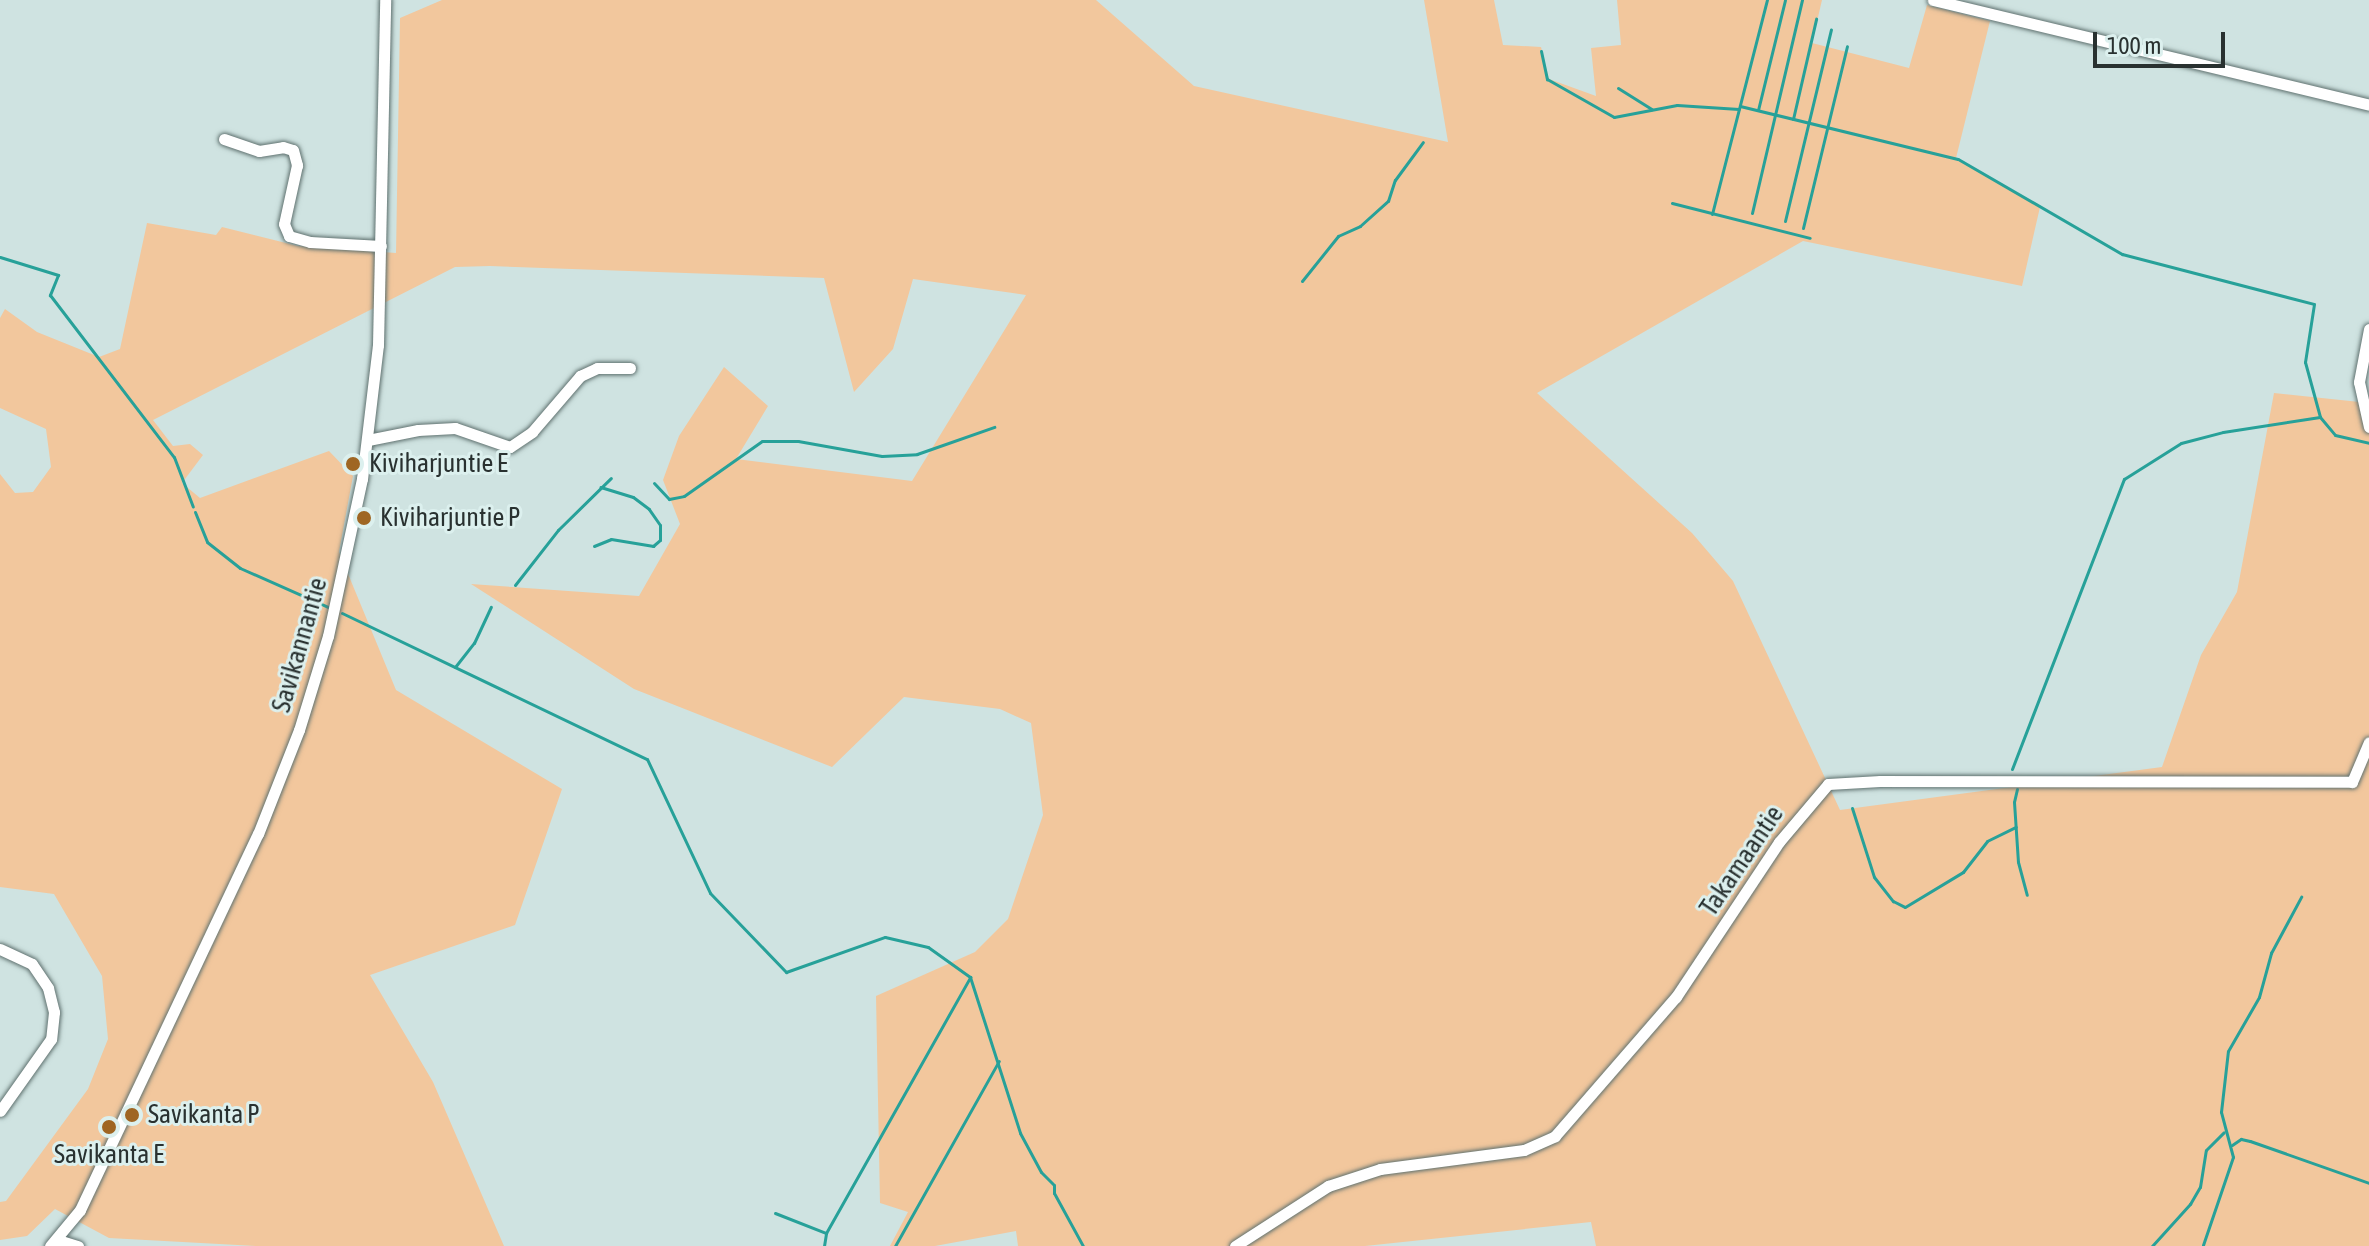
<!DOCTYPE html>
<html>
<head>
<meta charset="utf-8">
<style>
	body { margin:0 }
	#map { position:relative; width:2369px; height:1246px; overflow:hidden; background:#cfe3e1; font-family:"Asap Condensed",sans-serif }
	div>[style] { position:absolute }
	.green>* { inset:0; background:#f2c79d }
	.stream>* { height:3px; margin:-1.5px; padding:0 1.5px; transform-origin:1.5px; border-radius:1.5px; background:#27a199 }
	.roads { filter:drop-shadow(0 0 2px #5f716f) drop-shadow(0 0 2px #5f716f) }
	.minor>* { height:11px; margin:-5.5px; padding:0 5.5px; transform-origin:5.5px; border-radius:5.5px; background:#fff }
	.dots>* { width:22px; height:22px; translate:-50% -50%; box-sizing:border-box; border:4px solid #dcf0ee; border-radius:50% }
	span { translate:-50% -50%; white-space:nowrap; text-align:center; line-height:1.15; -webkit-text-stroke:6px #dcf0ee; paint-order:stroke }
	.poi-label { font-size:26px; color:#293130 }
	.left { translate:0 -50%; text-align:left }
	.street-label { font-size:26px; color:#293130 }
	.scale { position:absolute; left:2093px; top:32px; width:132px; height:36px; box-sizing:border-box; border:4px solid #293130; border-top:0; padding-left:10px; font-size:24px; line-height:28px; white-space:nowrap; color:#293130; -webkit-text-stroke:6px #dcf0ee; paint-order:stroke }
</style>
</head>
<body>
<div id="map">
	<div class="green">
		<div style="clip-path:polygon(442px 0,1096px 0,1194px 86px,1448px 142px,1424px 0,1494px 0,1503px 45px,1541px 47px,1549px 79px,1596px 96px,1591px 48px,1621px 45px,1617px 0,1822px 0,1812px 43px,1909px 68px,1927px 5px,1990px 21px,1956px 158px,2040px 207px,2022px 286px,1803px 241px,1537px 393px,1692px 533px,1733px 581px,1840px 810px,2162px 767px,2201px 655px,2237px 592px,2274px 393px,2369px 403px,2369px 1246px,1596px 1246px,1591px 1222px,1365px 1246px,1018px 1246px,1016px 1231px,935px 1246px,890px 1246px,908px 1212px,880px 1203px,876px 996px,975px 952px,1008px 919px,1043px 815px,1031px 723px,1000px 709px,904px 697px,832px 767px,634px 689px,471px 584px,639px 596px,680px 524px,663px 480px,679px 436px,724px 367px,768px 406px,736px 459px,912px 481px,1026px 295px,913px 279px,893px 349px,854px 392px,824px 278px,490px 266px,455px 267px,153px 420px,173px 446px,190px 444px,203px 455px,182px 483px,200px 498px,329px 451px,353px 476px,339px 552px,396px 690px,562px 789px,515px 925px,370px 975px,433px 1082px,504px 1246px,256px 1246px,109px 1238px,55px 1209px,27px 1236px,0 1240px,0 1202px,6px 1201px,88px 1089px,108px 1039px,102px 976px,54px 894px,0 887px,0 474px,15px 493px,33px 492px,51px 467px,46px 429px,0 408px,0 318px,5px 309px,37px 332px,99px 357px,120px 349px,147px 223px,216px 235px,222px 227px,298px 246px,396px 253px,400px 18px)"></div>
	</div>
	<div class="stream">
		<div style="left:1541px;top:51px;width:29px;rotate:78deg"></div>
		<div style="left:1547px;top:79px;width:77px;rotate:29.6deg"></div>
		<div style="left:1614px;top:117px;width:64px;rotate:-10.8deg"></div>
		<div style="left:1677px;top:105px;width:62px;rotate:3.7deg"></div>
		<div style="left:1618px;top:88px;width:40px;rotate:32deg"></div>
		<div style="left:1740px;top:106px;width:224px;rotate:13.7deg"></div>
		<div style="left:1958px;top:159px;width:190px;rotate:30.1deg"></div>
		<div style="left:2122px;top:254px;width:198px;rotate:14.6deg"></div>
		<div style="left:2314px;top:304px;width:59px;rotate:98.8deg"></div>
		<div style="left:2305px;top:362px;width:57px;rotate:74.7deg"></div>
		<div style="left:2320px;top:417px;width:23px;rotate:50deg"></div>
		<div style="left:2335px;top:435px;width:35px;rotate:13deg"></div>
		<div style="left:1758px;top:110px;width:113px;rotate:-76.2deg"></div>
		<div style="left:1793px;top:119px;width:103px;rotate:-77deg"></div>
		<div style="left:1672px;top:203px;width:142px;rotate:14.2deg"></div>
		<div style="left:1752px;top:213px;width:219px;rotate:-76.8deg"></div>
		<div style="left:1712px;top:214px;width:221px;rotate:-75.6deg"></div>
		<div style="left:1785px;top:221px;width:197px;rotate:-76.5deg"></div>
		<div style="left:1803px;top:228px;width:187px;rotate:-76.4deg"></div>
		<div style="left:0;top:257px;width:61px;rotate:17.2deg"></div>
		<div style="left:58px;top:275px;width:22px;rotate:112deg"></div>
		<div style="left:50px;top:295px;width:204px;rotate:52.6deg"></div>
		<div style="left:174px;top:457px;width:53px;rotate:69.2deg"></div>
		<div style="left:1302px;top:281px;width:58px;rotate:-51.3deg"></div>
		<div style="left:1338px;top:236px;width:24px;rotate:-24deg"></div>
		<div style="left:1360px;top:226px;width:38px;rotate:-42deg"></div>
		<div style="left:1388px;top:201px;width:22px;rotate:-72deg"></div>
		<div style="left:1395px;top:180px;width:47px;rotate:-53.6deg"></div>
		<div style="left:654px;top:483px;width:22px;rotate:47deg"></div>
		<div style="left:669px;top:499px;width:15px;rotate:-11deg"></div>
		<div style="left:684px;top:496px;width:95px;rotate:-35.2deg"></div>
		<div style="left:762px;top:441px;width:36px"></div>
		<div style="left:798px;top:441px;width:85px;rotate:10.1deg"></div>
		<div style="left:882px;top:456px;width:35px;rotate:-3deg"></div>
		<div style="left:917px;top:454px;width:82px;rotate:-19.3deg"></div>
		<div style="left:195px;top:512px;width:32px;rotate:68deg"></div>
		<div style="left:207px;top:542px;width:42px;rotate:38.2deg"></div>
		<div style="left:240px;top:568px;width:96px;rotate:23.9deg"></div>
		<div style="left:594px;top:546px;width:18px;rotate:-22deg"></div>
		<div style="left:611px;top:539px;width:43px;rotate:9.5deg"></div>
		<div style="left:653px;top:546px;width:9px;rotate:-41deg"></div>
		<div style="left:660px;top:540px;width:15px;rotate:-90deg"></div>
		<div style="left:660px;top:525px;width:19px;rotate:-125deg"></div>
		<div style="left:649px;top:509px;width:20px;rotate:-143deg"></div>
		<div style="left:633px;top:497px;width:34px;rotate:-163deg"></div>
		<div style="left:515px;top:585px;width:70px;rotate:-52deg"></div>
		<div style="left:558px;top:530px;width:74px;rotate:-44.5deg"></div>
		<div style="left:342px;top:613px;width:338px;rotate:25.6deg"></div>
		<div style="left:647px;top:759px;width:148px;rotate:64.8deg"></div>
		<div style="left:710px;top:893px;width:110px;rotate:46.1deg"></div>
		<div style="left:786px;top:972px;width:105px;rotate:-19.5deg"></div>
		<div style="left:885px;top:937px;width:44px;rotate:13.1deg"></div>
		<div style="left:928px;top:947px;width:52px;rotate:35.5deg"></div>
		<div style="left:970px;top:977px;width:164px;rotate:72.2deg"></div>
		<div style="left:1020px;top:1133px;width:44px;rotate:61.7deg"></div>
		<div style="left:1041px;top:1172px;width:18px;rotate:45deg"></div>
		<div style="left:1054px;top:1185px;width:8px;rotate:90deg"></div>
		<div style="left:1054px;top:1193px;width:60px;rotate:61.3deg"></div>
		<div style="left:455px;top:667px;width:31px;rotate:-52deg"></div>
		<div style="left:474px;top:643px;width:40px;rotate:-65deg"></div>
		<div style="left:2012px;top:769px;width:311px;rotate:-68.9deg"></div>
		<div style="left:2124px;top:479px;width:67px;rotate:-32.3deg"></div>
		<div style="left:2181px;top:443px;width:43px;rotate:-14.7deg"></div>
		<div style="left:2223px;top:432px;width:98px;rotate:-8.8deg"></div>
		<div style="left:2017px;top:789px;width:13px;rotate:103deg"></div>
		<div style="left:2014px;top:802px;width:60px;rotate:86.2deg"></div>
		<div style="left:2018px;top:862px;width:34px;rotate:75deg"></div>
		<div style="left:1852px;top:808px;width:72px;rotate:72.3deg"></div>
		<div style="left:1874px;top:877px;width:31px;rotate:52deg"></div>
		<div style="left:1893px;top:901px;width:13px;rotate:27deg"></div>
		<div style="left:1905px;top:907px;width:68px;rotate:-31.1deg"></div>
		<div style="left:1963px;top:872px;width:39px;rotate:-52deg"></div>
		<div style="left:1987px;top:841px;width:32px;rotate:-26deg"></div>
		<div style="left:2232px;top:1145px;width:11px;rotate:-34deg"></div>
		<div style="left:2241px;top:1139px;width:9px;rotate:13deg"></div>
		<div style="left:2250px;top:1141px;width:126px;rotate:19.4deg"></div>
		<div style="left:775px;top:1213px;width:55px;rotate:21.4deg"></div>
		<div style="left:2203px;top:1245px;width:93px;rotate:-71.2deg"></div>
		<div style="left:2233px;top:1157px;width:47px;rotate:-104.9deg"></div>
		<div style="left:2221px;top:1112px;width:61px;rotate:-83.5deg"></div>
		<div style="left:2228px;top:1051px;width:62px;rotate:-60.1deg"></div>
		<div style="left:2259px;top:997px;width:46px;rotate:-74.7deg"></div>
		<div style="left:2271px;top:953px;width:64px;rotate:-61.8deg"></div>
		<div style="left:824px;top:1246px;width:13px;rotate:-81deg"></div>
		<div style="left:826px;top:1233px;width:294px;rotate:-60.6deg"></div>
		<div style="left:895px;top:1246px;width:212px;rotate:-60.7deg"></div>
		<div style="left:2152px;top:1246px;width:57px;rotate:-47.9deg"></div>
		<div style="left:2190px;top:1204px;width:20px;rotate:-60deg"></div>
		<div style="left:2200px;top:1187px;width:37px;rotate:-81deg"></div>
		<div style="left:2206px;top:1150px;width:25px;rotate:-45deg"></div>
	</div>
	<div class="roads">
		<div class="minor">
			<div style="left:1933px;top:0;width:448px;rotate:13.5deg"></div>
			<div style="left:224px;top:139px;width:37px;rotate:19deg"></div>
			<div style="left:259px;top:151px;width:24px;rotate:-9deg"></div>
			<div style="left:283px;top:147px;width:10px;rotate:17deg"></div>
			<div style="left:293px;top:150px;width:16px;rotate:75deg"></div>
			<div style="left:297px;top:165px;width:60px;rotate:102.4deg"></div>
			<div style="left:284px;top:224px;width:13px;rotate:67deg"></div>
			<div style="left:289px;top:236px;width:22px;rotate:16deg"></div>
			<div style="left:310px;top:242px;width:71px;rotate:3.2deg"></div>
			<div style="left:2369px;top:329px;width:54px;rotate:100.7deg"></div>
			<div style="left:2359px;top:382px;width:46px;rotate:77.5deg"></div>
			<div style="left:368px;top:440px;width:51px;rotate:-11.3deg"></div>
			<div style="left:418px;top:430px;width:37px;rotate:-3deg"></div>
			<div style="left:455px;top:428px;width:58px;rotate:19.1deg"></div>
			<div style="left:510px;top:447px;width:27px;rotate:-34deg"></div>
			<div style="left:532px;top:432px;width:74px;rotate:-49.4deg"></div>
			<div style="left:580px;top:376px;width:19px;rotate:-25deg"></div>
			<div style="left:597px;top:368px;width:33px"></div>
			<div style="left:0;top:949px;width:35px;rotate:25deg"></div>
			<div style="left:32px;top:964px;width:29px;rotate:56deg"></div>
			<div style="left:48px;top:988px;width:25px;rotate:76deg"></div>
			<div style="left:54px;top:1012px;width:27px;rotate:96deg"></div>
			<div style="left:51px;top:1039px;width:88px;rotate:125.3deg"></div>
			<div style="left:58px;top:1240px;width:21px;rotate:17deg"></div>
			<div style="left:50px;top:1246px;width:47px;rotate:-50.2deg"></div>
			<div style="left:80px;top:1210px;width:416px;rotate:-64.7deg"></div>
			<div style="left:258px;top:834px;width:112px;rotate:-68.5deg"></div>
			<div style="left:299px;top:730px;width:98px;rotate:-72.9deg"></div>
			<div style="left:328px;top:636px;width:161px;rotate:-77.8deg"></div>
			<div style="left:362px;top:479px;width:135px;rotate:-83.2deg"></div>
			<div style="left:378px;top:345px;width:345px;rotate:-88.8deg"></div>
			<div style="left:1235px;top:1246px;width:111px;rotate:-32.8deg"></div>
			<div style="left:1328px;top:1186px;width:55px;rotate:-18.1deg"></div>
			<div style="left:1380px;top:1169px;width:145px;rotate:-7.5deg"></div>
			<div style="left:1524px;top:1150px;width:34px;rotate:-24deg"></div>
			<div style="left:1555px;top:1136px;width:184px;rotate:-49deg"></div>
			<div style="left:1676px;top:997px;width:186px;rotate:-56.4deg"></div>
			<div style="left:1779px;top:842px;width:76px;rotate:-49.8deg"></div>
			<div style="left:1828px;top:784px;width:52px;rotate:-3.3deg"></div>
			<div style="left:1880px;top:781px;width:472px;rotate:0.1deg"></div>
			<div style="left:2352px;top:782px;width:43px;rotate:-67deg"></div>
		</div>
	</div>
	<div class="dots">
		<div style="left:353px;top:464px;background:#9f6623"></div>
		<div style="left:364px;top:518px;background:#9f6623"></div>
		<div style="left:132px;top:1115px;background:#9f6623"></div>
		<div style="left:109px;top:1127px;background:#9f6623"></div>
	</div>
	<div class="poi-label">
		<span class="left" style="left:369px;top:464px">Kiviharjuntie E</span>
		<span class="left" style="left:380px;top:518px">Kiviharjuntie P</span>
		<span class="left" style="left:148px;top:1115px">Savikanta P</span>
		<span style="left:109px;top:1155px">Savikanta E</span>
	</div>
	<div class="street-label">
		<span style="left:300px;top:645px;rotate:-74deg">Savikannantie</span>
		<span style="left:1742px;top:861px;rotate:-56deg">Takamaantie</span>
	</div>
	<div class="scale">100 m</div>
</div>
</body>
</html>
